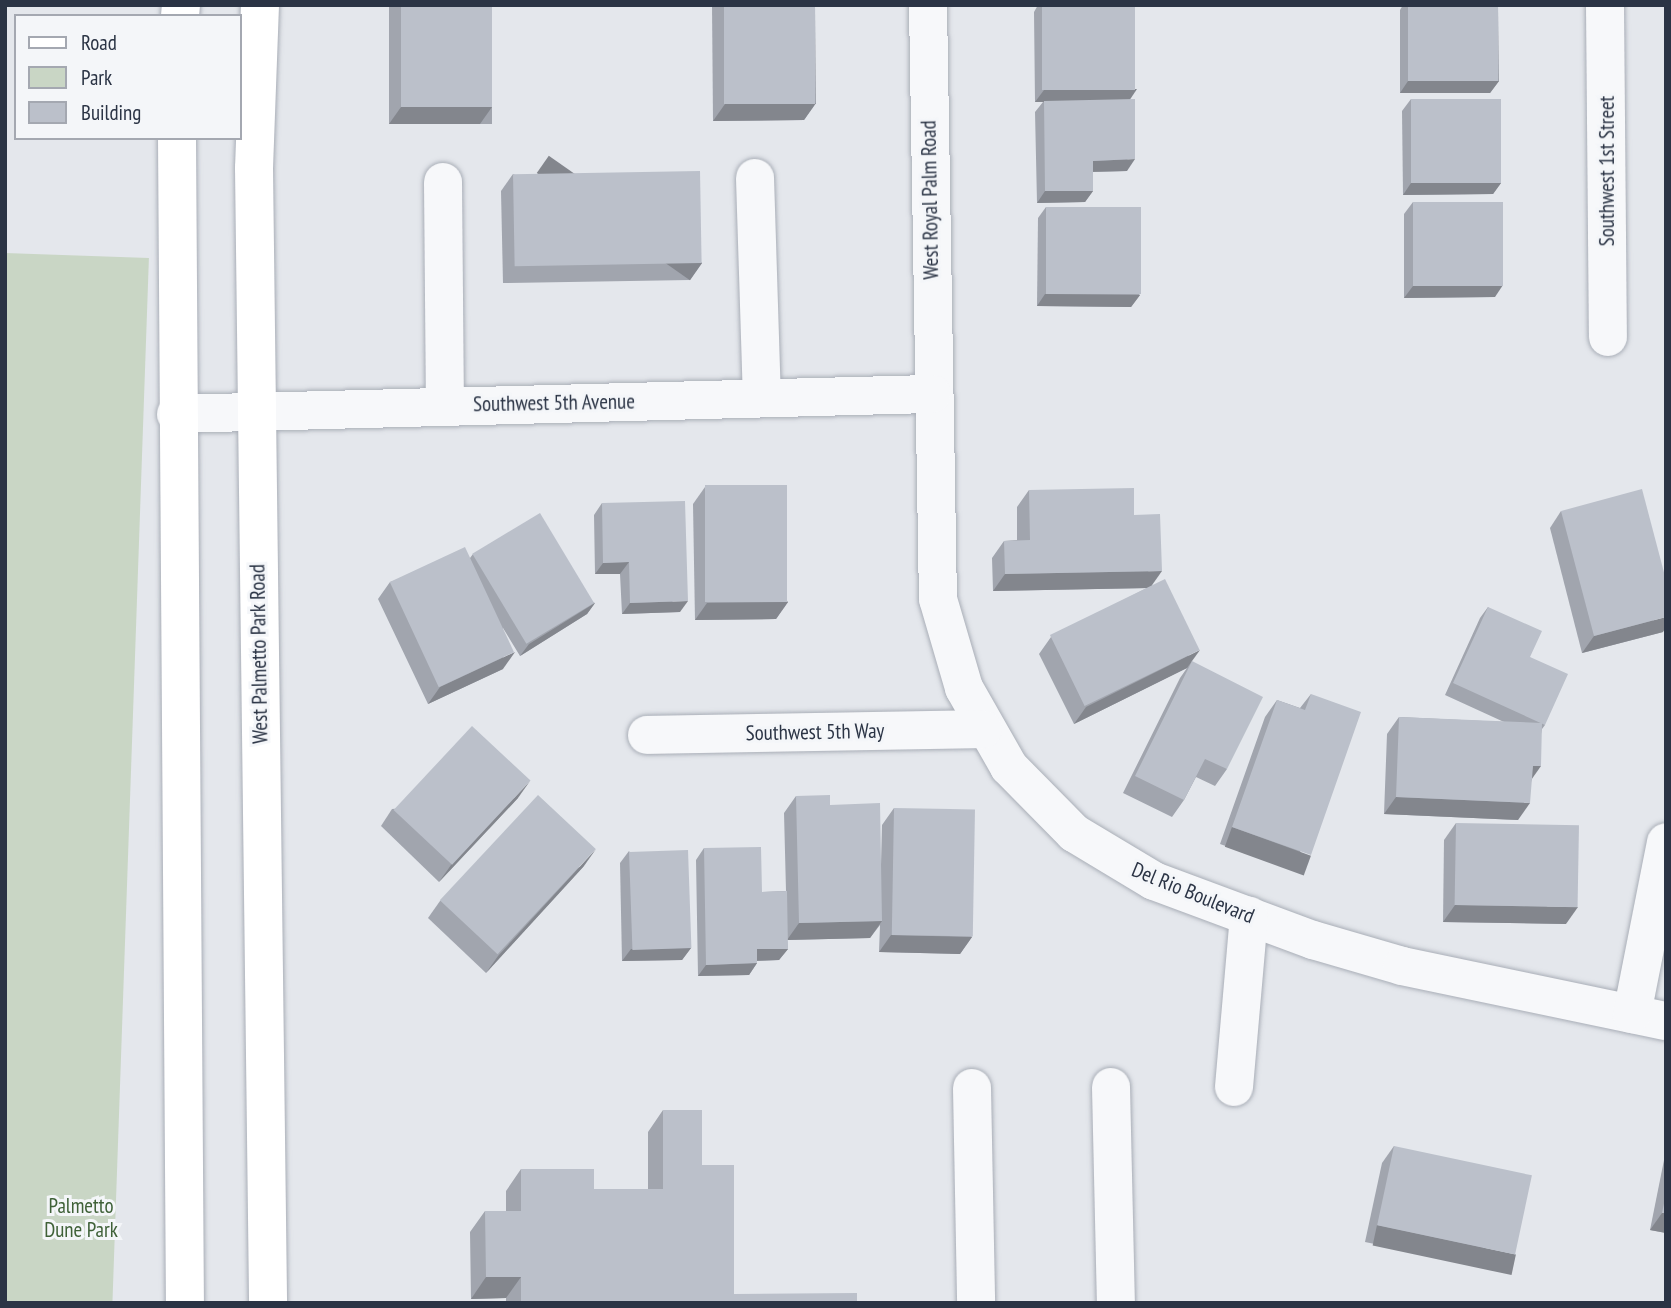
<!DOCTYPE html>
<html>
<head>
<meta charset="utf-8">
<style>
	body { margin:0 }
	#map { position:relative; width:1671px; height:1308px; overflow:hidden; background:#e4e7ec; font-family:"PT Sans Narrow",sans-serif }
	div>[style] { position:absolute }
	.green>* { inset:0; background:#c9d6c5; transform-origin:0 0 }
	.roads { filter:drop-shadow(0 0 2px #a9aeb7) drop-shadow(0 0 2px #a9aeb7) }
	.minor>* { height:38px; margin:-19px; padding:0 19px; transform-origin:19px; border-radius:19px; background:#f7f8fa }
	.major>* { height:38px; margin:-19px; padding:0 19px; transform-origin:19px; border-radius:19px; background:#fff }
	.wall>* { inset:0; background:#a1a5ae; transform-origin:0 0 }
	.shaded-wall>* { inset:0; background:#83868d; transform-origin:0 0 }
	.building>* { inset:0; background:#bbc0ca; transform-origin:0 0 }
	span { translate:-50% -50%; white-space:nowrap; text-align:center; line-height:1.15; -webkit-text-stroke:6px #f4f6f9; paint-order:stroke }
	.street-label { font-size:21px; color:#2b3445 }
	.park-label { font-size:21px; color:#3f6138 }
	.frame { position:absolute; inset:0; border:7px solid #2b3445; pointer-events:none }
	.legend { position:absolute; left:14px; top:14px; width:228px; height:126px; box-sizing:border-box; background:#f4f6f9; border:2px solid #a4a8b1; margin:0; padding:9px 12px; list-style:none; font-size:21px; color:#2b3445 }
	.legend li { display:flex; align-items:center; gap:14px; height:35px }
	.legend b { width:35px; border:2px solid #a4a8b1 }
</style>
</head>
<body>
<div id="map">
	<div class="green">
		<div style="left:5px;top:253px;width:144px;height:1050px;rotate:2deg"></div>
	</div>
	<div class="roads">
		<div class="minor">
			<div style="left:928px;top:5px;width:594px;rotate:89.04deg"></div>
			<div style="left:938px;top:599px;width:93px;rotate:73.7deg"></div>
			<div style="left:964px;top:688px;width:91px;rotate:60.3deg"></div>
			<div style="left:1009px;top:767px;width:93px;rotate:45.4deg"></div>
			<div style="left:1074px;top:833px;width:93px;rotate:31deg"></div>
			<div style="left:1154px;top:881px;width:170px;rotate:20.4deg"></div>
			<div style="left:1313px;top:940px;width:93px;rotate:16.3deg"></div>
			<div style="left:1402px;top:966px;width:270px;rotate:11.8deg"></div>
			<div style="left:1605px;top:5px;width:332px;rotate:89.5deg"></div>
			<div style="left:755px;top:178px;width:220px;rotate:88.2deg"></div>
			<div style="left:443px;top:182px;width:224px;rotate:89.5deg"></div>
			<div style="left:176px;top:414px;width:756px;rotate:-1.52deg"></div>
			<div style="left:647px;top:735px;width:336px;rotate:-1deg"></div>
			<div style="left:1632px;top:1014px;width:175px;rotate:-78.8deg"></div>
			<div style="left:1111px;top:1087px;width:216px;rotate:88.7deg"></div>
			<div style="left:1234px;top:1087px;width:172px;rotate:-85deg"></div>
			<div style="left:972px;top:1088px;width:215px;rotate:88.9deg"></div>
		</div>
		<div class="major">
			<div style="left:260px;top:5px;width:163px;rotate:92.1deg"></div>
			<div style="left:254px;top:168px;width:1135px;rotate:89.29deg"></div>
			<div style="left:180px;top:16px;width:11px;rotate:-85deg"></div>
			<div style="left:177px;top:138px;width:1165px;rotate:89.61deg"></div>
		</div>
	</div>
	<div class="wall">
		<div style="left:389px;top:5px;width:103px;height:119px"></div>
		<div style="clip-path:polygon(712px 5px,815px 5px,816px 103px,804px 120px,713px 121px)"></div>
		<div style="clip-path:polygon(1038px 5px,1135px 5px,1130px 99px,1127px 171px,1093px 172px,1093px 191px,1085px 202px,1037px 203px,1035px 112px,1043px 102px,1035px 102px,1034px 12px)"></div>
		<div style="clip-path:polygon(1403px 5px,1498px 5px,1499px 81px,1490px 93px,1400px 93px,1400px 10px)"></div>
		<div style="clip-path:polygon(1411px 99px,1501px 183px,1493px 194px,1403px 195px,1402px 111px)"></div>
		<div style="clip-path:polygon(513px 174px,702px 263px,690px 280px,503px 283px,501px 191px)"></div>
		<div style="clip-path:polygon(1413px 202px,1495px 297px,1404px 298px,1404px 214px)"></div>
		<div style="clip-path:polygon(1046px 207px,1140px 295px,1131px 307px,1037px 306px,1038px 218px)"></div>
		<div style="clip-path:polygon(705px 487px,788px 602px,776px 619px,695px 620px,693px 504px)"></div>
		<div style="clip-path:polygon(1029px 490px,1134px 515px,1152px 586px,1192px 662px,1227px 769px,1215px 786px,1196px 777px,1184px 800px,1172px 817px,1123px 793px,1180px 678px,1187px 668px,1074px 724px,1039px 654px,1051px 637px,1147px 588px,993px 591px,992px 558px,1004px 541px,1017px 540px,1017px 507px)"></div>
		<div style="clip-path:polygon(602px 503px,680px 612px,622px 614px,620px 574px,595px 574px,594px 515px)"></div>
		<div style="clip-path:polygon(1561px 511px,1663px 632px,1582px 653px,1550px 528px)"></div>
		<div style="clip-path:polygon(473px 554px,595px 603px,587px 614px,520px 656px,503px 628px,503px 669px,428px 704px,378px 599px,390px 582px,470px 558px)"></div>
		<div style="clip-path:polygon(1488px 607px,1530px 657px,1545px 725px,1542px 729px,1532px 779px,1518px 820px,1384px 814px,1387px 734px,1399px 717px,1504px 722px,1445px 695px,1480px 618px)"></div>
		<div style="clip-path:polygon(1311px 694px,1299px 872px,1220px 844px,1265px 717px,1277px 700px,1300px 708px)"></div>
		<div style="clip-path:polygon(796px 796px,830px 805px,881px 865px,882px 825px,894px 808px,972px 937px,960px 954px,879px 952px,880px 925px,870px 938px,787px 940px,788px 949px,779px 960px,757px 961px,757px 963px,749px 975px,698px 976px,696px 860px,704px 848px,762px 892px,786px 891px,784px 813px)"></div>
		<div style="clip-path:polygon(518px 798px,439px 882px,381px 826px,392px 809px)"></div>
		<div style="clip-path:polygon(1456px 823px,1566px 924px,1443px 922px,1444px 840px)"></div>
		<div style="clip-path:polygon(629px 851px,691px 948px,682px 960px,622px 961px,620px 863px)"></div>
		<div style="clip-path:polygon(584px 866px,486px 973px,428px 918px,440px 901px)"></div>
		<div style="clip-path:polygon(663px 1110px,702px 1165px,734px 1294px,857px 1303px,506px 1303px,506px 1298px,471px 1299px,470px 1232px,485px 1211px,506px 1211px,506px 1191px,521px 1169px,594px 1189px,648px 1189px,648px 1132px)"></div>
		<div style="clip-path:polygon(1394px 1146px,1504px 1271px,1365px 1242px,1382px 1163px)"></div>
		<div style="clip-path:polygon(1666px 1150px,1666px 1233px,1650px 1230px)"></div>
	</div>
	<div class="shaded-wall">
		<div style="clip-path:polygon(1408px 81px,1499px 81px,1490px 93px,1400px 93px)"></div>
		<div style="clip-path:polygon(1137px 89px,1129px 101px,1035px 102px,1044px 90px)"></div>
		<div style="clip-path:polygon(816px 103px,804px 120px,713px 121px,725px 104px)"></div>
		<div style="clip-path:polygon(401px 107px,492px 107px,480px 124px,389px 124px)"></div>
		<div style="clip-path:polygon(1135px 159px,1127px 171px,1085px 172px,1093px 161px)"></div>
		<div style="clip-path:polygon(1411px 183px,1501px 183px,1493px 194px,1403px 195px)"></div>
		<div style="clip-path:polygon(1045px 191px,1093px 191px,1085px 202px,1037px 203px)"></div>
		<div style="left:702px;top:263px;width:21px;height:187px;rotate:125deg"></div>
		<div style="clip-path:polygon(1503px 285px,1495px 297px,1404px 298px,1413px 286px)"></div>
		<div style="clip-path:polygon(1045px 294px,1140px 295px,1131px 307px,1037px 306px)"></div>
		<div style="clip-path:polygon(629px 562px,620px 574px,595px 574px,603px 563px)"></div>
		<div style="clip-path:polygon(1162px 571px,1150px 588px,993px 591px,1005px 574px)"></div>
		<div style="clip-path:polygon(688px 601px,680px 612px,622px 614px,630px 603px)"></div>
		<div style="clip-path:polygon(788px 602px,776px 619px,695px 620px,707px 603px)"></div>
		<div style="clip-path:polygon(595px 603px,587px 614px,520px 656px,529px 644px)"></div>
		<div style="clip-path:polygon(1666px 617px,1666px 627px,1663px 632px,1582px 653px,1594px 636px)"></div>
		<div style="clip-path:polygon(1200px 650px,1187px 668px,1074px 724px,1086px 707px)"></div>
		<div style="clip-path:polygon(515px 652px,503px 669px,428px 704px,440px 687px)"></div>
		<div style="clip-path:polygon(1533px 766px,1541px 766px,1529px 783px)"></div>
		<div style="clip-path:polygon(530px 781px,518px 798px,439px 882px,451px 865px)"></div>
		<div style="clip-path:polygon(1396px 797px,1530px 803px,1518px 820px,1384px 814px)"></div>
		<div style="left:1232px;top:827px;width:84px;height:21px;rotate:20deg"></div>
		<div style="clip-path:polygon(596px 849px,584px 866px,486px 973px,498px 956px)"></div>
		<div style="clip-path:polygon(1455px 905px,1578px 907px,1566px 924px,1443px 922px)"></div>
		<div style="clip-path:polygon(882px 921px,870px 938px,787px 940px,799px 923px)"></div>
		<div style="clip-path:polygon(891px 935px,972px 937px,960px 954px,879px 952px)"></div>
		<div style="clip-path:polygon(691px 948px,682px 960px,622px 961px,631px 949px)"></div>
		<div style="clip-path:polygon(757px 949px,788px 949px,779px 960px,749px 961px)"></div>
		<div style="clip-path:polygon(757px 963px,749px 975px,698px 976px,706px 965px)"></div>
		<div style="clip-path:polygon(1662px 1213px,1666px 1213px,1666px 1233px,1650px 1230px)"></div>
		<div style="left:1377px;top:1225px;width:142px;height:21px;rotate:12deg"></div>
		<div style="clip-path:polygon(486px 1277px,521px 1277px,506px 1298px,471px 1299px)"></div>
	</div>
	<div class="building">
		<div style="left:401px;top:5px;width:91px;height:102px"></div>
		<div style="left:724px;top:5px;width:91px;height:99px"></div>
		<div style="left:1042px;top:5px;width:93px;height:85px"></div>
		<div style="left:1408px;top:5px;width:90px;height:76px"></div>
		<div style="clip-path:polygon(1135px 99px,1135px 159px,1093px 161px,1093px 191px,1045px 191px,1044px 101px)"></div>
		<div style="left:1411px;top:99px;width:90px;height:84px"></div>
		<div style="left:700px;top:171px;width:92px;height:187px;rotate:89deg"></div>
		<div style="left:1413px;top:202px;width:90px;height:84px"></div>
		<div style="left:1046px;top:207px;width:95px;height:87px"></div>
		<div style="left:787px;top:485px;width:117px;height:82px;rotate:90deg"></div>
		<div style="clip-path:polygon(1134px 488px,1134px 515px,1160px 514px,1162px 571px,1005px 574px,1004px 541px,1030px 540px,1029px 490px)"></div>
		<div style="clip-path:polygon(1642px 489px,1666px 580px,1666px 617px,1594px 636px,1561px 511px)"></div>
		<div style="clip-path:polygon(685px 501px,688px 601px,630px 603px,629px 562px,603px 563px,602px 503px)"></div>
		<div style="left:540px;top:513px;width:105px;height:79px;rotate:59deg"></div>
		<div style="left:465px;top:547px;width:116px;height:83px;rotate:65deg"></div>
		<div style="left:1165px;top:579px;width:79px;height:128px;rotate:64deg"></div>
		<div style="clip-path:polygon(1488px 607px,1542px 631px,1530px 657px,1568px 674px,1545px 725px,1453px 683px)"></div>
		<div style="clip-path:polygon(1192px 661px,1263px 697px,1227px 769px,1205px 759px,1184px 800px,1135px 776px)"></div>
		<div style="clip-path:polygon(1311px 694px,1361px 712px,1311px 855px,1232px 827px,1277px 700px,1305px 710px)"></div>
		<div style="clip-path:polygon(1399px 717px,1542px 723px,1541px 766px,1533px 766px,1530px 803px,1396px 797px)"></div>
		<div style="left:472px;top:726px;width:80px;height:115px;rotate:43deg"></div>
		<div style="left:538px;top:795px;width:79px;height:144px;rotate:43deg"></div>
		<div style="clip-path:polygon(830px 795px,830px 805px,880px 803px,882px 921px,799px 923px,796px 796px)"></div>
		<div style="left:894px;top:808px;width:81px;height:127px;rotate:1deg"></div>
		<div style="left:1456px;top:823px;width:123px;height:82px;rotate:1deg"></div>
		<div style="clip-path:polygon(761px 847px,762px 892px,787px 891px,788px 949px,757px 949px,757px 963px,706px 965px,704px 848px)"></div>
		<div style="left:688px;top:850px;width:98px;height:59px;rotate:88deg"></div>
		<div style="clip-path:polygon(663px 1110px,702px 1110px,702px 1165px,734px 1165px,734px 1294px,857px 1293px,857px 1303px,521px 1303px,521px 1277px,486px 1277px,485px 1211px,521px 1211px,521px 1169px,594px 1169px,594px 1189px,663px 1189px)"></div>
		<div style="left:1394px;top:1146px;width:141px;height:81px;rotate:12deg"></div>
		<div style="clip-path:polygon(1666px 1194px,1666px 1213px,1662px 1213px)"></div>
	</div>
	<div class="street-label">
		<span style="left:1607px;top:171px;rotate:-90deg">Southwest 1st Street</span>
		<span style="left:930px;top:200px;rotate:-91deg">West Royal Palm Road</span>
		<span style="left:554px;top:403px;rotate:-1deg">Southwest 5th Avenue</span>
		<span style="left:259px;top:654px;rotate:-91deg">West Palmetto Park Road</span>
		<span style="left:815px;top:732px;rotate:-1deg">Southwest 5th Way</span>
		<span style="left:1193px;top:893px;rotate:22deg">Del Rio Boulevard</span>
	</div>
	<div class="park-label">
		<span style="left:81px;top:1218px">Palmetto<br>Dune Park</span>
	</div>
	<div class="frame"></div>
	<ul class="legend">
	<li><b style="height:9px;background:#fff"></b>Road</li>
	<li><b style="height:19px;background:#c9d6c5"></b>Park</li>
	<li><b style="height:19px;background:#bbc0ca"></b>Building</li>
	</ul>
</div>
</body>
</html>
